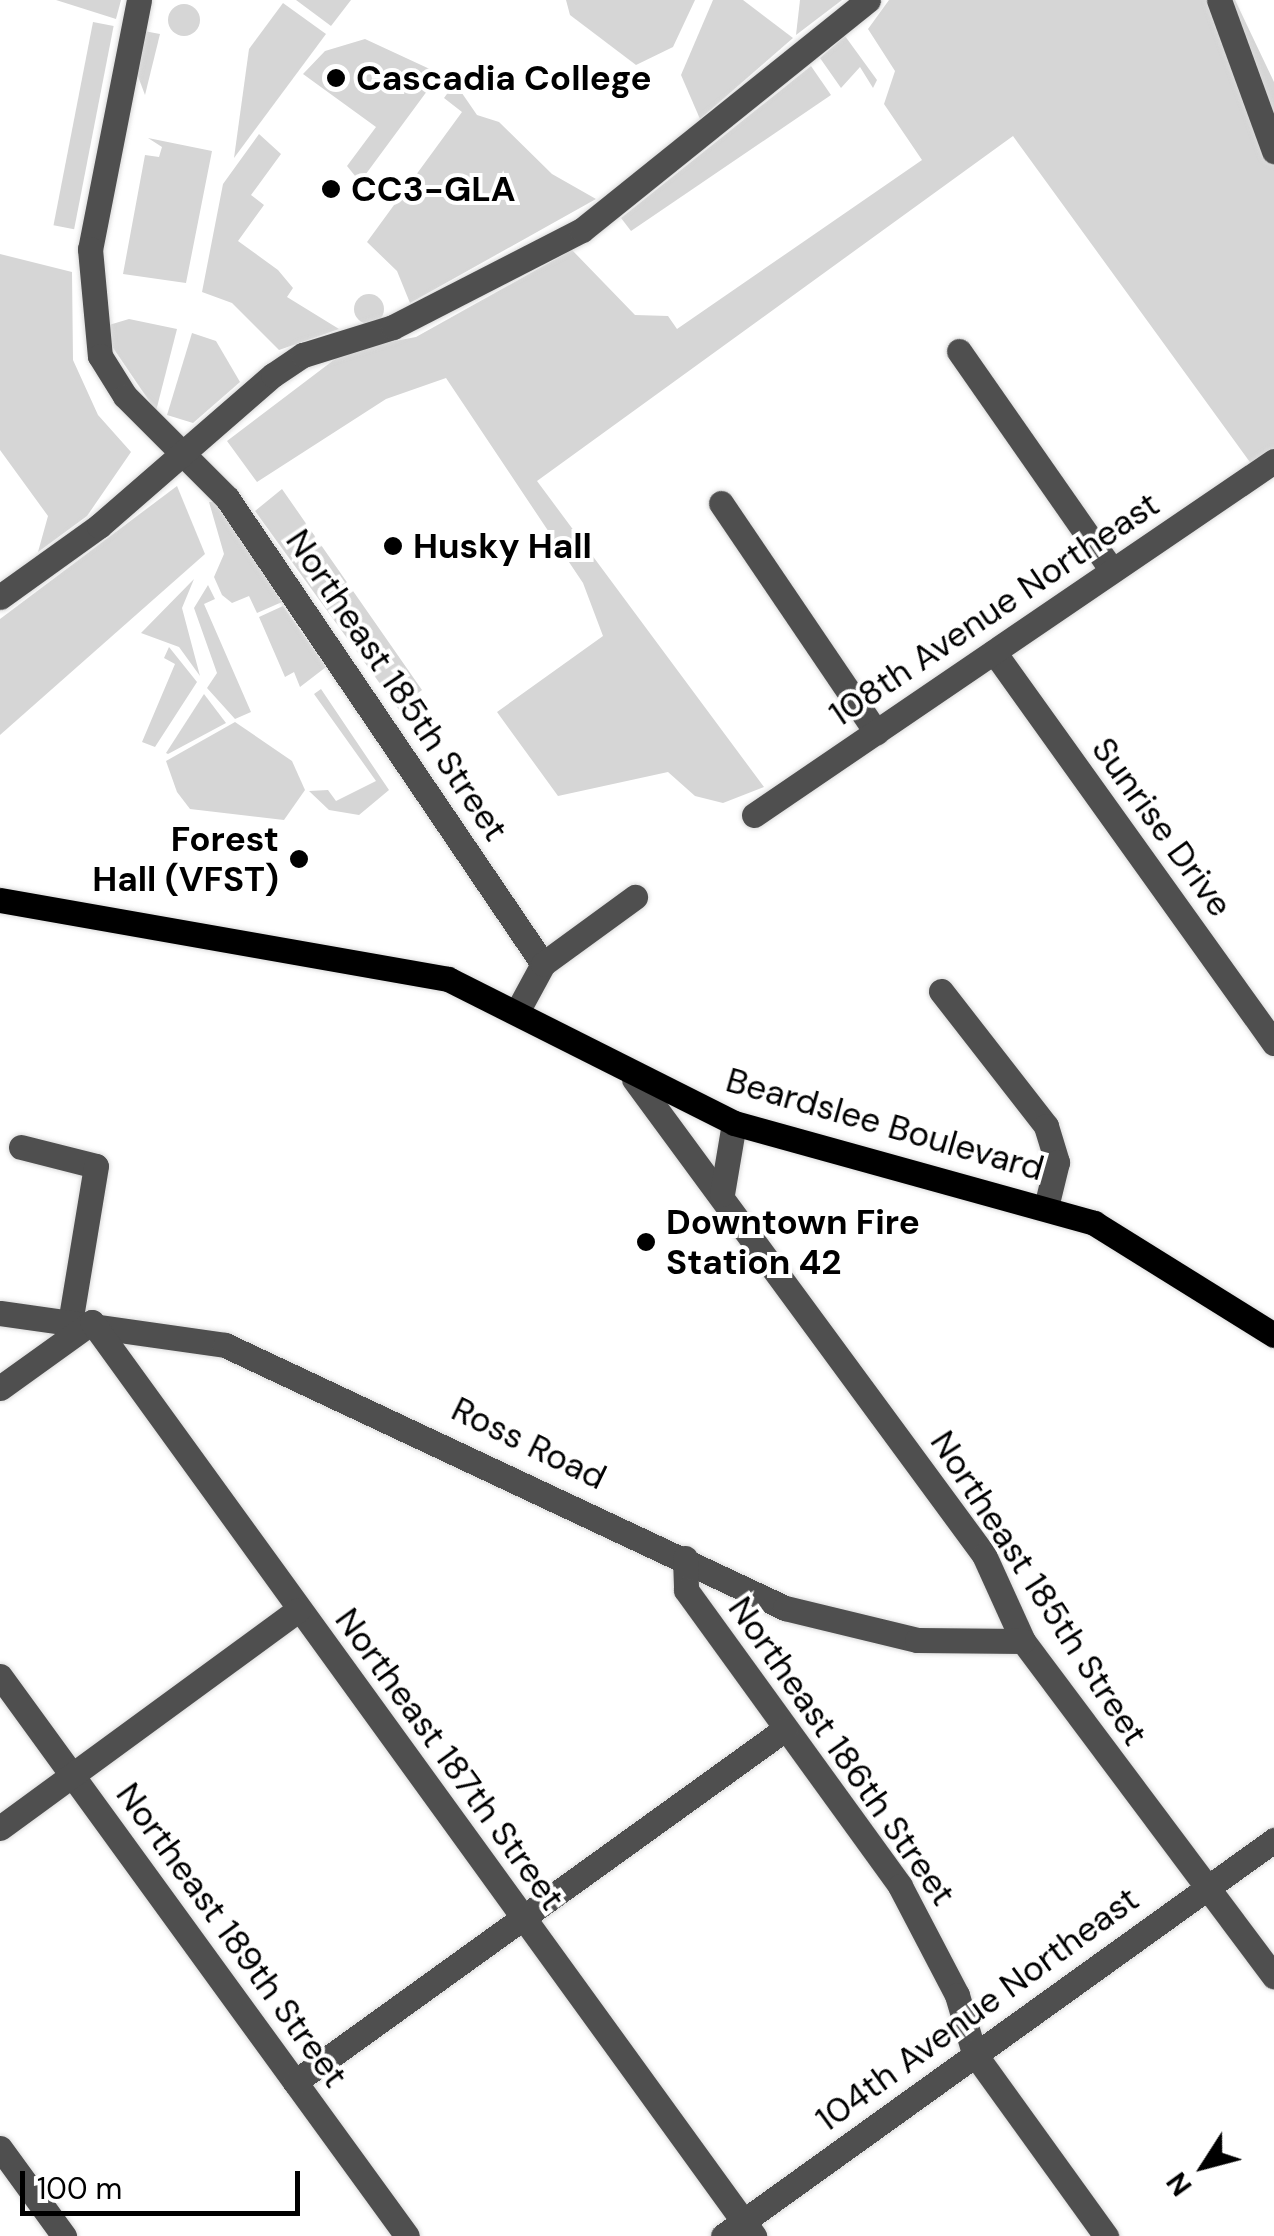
<!DOCTYPE html>
<html>
<head>
<meta charset="utf-8">
<style>
	body { margin:0 }
	#map { position:relative; width:1274px; height:2236px; overflow:hidden; background:#fff; font-family:"DM Sans",sans-serif }
	div>[style] { position:absolute }
	.green>* { inset:0; background:#d6d6d6; transform-origin:0 0 }
	.round { border-radius:50% }
	.roads { filter:drop-shadow(0 0 2px #dbdbdb) drop-shadow(0 0 2px #dbdbdb) }
	.minor>* { height:25px; margin:-12.5px; padding:0 12.5px; transform-origin:12.5px; border-radius:12.5px; background:#4f4f4f }
	.major>* { height:25px; margin:-12.5px; padding:0 12.5px; transform-origin:12.5px; border-radius:12.5px; background:#000 }
	.dots>* { width:28px; height:28px; translate:-50% -50%; box-sizing:border-box; border:5px solid #fff; border-radius:50% }
	span { translate:-50% -50%; white-space:nowrap; text-align:center; line-height:1.15; -webkit-text-stroke:8px #fff; paint-order:stroke }
	.poi-label { font-size:35px; color:#000; font-weight:700 }
	.left { translate:0 -50%; text-align:left }
	.right { translate:-100% -50%; text-align:right }
	.street-label { font-size:35px; color:#000 }
	.north { position:absolute; left:1154px; top:2116px; width:100px; height:100px; -webkit-text-stroke:8px #fff; paint-order:stroke; rotate:234deg; font-size:28px; font-weight:700; line-height:40px; text-align:center; color:#000 }
	.north::after { content:''; display:block; margin:auto; width:35px; height:45px; background:#000; clip-path:polygon(50% 0,100% 100%,50% 72%,0 100%) }
	.scale { position:absolute; left:20px; top:2171px; width:280px; height:45px; box-sizing:border-box; border:5px solid #000; border-top:0; padding-left:12px; font-size:30px; line-height:35px; white-space:nowrap; color:#000; -webkit-text-stroke:8px #fff; paint-order:stroke }
</style>
</head>
<body>
<div id="map">
	<div class="green">
		<div style="clip-path:polygon(56px 0,121px 0,116px 19px)"></div>
		<div style="clip-path:polygon(296px 0,351px 0,331px 26px)"></div>
		<div style="clip-path:polygon(566px 0,695px 0,673px 47px,636px 65px,570px 15px)"></div>
		<div style="clip-path:polygon(713px 0,743px 0,793px 38px,700px 119px,681px 75px)"></div>
		<div style="clip-path:polygon(800px 0,842px 0,796px 35px)"></div>
		<div style="clip-path:polygon(889px 0,1235px 0,1274px 82px,1274px 449px,1252px 465px,1013px 136px,537px 481px,764px 787px,723px 803px,695px 796px,668px 772px,558px 796px,497px 712px,603px 636px,583px 583px,446px 378px,386px 399px,257px 482px,227px 441px,347px 350px,416px 337px,572px 250px,635px 315px,668px 316px,677px 329px,922px 160px,884px 104px,895px 71px,868px 29px)"></div>
		<div style="clip-path:polygon(283px 3px,326px 34px,234px 158px,249px 49px)"></div>
		<div class="round" style="left:168px;top:4px;width:32px;height:32px"></div>
		<div style="left:93px;top:22px;width:21px;height:207px;rotate:11deg"></div>
		<div style="clip-path:polygon(144px 31px,160px 34px,145px 95px,136px 71px)"></div>
		<div style="clip-path:polygon(845px 36px,877px 80px,873px 88px,860px 67px,841px 88px,820px 58px)"></div>
		<div style="clip-path:polygon(365px 39px,447px 77px,433px 83px,360px 182px,347px 166px,376px 127px,303px 74px,325px 51px)"></div>
		<div style="clip-path:polygon(811px 66px,831px 95px,631px 231px,621px 218px)"></div>
		<div style="clip-path:polygon(455px 83px,477px 115px,499px 122px,552px 174px,596px 199px,410px 303px,397px 271px,367px 242px,462px 112px,444px 98px)"></div>
		<div style="clip-path:polygon(259px 134px,281px 154px,251px 195px,264px 205px,238px 241px,278px 270px,293px 288px,287px 297px,339px 329px,279px 350px,232px 303px,202px 292px,223px 184px)"></div>
		<div style="clip-path:polygon(148px 138px,212px 151px,186px 283px,123px 274px,145px 155px,159px 157px,162px 147px)"></div>
		<div style="clip-path:polygon(0 254px,72px 272px,73px 360px,98px 415px,131px 452px,87px 516px,38px 552px,48px 516px,0 450px)"></div>
		<div class="round" style="left:354px;top:294px;width:30px;height:30px"></div>
		<div style="clip-path:polygon(129px 319px,177px 329px,156px 411px,107px 339px,109px 325px)"></div>
		<div style="clip-path:polygon(192px 333px,216px 341px,240px 382px,193px 423px,167px 415px)"></div>
		<div style="clip-path:polygon(177px 486px,205px 554px,0 735px,0 619px)"></div>
		<div style="clip-path:polygon(282px 489px,422px 690px,399px 707px,407px 721px,255px 511px)"></div>
		<div style="clip-path:polygon(209px 502px,216px 502px,282px 602px,257px 613px,249px 596px,232px 603px,222px 595px,214px 577px,224px 554px)"></div>
		<div style="clip-path:polygon(194px 579px,182px 608px,200px 676px,179px 647px,141px 633px)"></div>
		<div style="clip-path:polygon(208px 585px,215px 599px,204px 604px,251px 712px,235px 719px,207px 688px,217px 673px,194px 608px)"></div>
		<div style="clip-path:polygon(283px 606px,326px 667px,300px 687px,294px 672px,285px 677px,259px 617px)"></div>
		<div style="clip-path:polygon(169px 647px,197px 682px,155px 747px,142px 742px,175px 664px,164px 658px)"></div>
		<div style="clip-path:polygon(321px 689px,389px 790px,359px 815px,329px 810px,309px 791px,328px 790px,336px 801px,376px 781px,314px 694px)"></div>
		<div style="clip-path:polygon(204px 694px,226px 723px,168px 754px,166px 753px)"></div>
		<div style="clip-path:polygon(235px 722px,292px 761px,305px 790px,284px 820px,190px 809px,177px 792px,166px 761px)"></div>
	</div>
	<div class="roads">
		<div class="minor">
			<div style="left:139px;top:0;width:254px;rotate:101.1deg"></div>
			<div style="left:90px;top:249px;width:107px;rotate:84.7deg"></div>
			<div style="left:100px;top:356px;width:47px;rotate:58deg"></div>
			<div style="left:125px;top:396px;width:144px;rotate:45deg"></div>
			<div style="left:227px;top:498px;width:563px;rotate:55.86deg"></div>
			<div style="left:1219px;top:0;width:161px;rotate:70deg"></div>
			<div style="left:959px;top:351px;width:267px;rotate:55.1deg"></div>
			<div style="left:721px;top:503px;width:277px;rotate:55.9deg"></div>
			<div style="left:0;top:597px;width:122px;rotate:-35.6deg"></div>
			<div style="left:99px;top:526px;width:230px;rotate:-41deg"></div>
			<div style="left:273px;top:375px;width:36px;rotate:-34deg"></div>
			<div style="left:303px;top:355px;width:94px;rotate:-17.3deg"></div>
			<div style="left:393px;top:327px;width:212px;rotate:-27.2deg"></div>
			<div style="left:582px;top:230px;width:367px;rotate:-38.8deg"></div>
			<div style="left:994px;top:652px;width:481px;rotate:54.4deg"></div>
			<div style="left:754px;top:815px;width:629px;rotate:-34.25deg"></div>
			<div style="left:941px;top:991px;width:171px;rotate:52.1deg"></div>
			<div style="left:1046px;top:1126px;width:38px;rotate:73deg"></div>
			<div style="left:1057px;top:1162px;width:46px;rotate:103.7deg"></div>
			<div style="left:518px;top:1010px;width:52px;rotate:-61.5deg"></div>
			<div style="left:543px;top:964px;width:114px;rotate:-36.1deg"></div>
			<div style="left:634px;top:1079px;width:591px;rotate:53.67deg"></div>
			<div style="left:984px;top:1555px;width:94px;rotate:65.6deg"></div>
			<div style="left:1023px;top:1641px;width:419px;rotate:53.2deg"></div>
			<div style="left:21px;top:1147px;width:77px;rotate:14.2deg"></div>
			<div style="left:96px;top:1166px;width:153px;rotate:99.4deg"></div>
			<div style="left:722px;top:1194px;width:72px;rotate:-80.4deg"></div>
			<div style="left:0;top:1313px;width:227px;rotate:8.1deg"></div>
			<div style="left:225px;top:1345px;width:619px;rotate:25.16deg"></div>
			<div style="left:785px;top:1608px;width:136px;rotate:13.6deg"></div>
			<div style="left:917px;top:1640px;width:106px;rotate:0.5deg"></div>
			<div style="left:0;top:1388px;width:113px;rotate:-35.7deg"></div>
			<div style="left:92px;top:1322px;width:1129px;rotate:54.08deg"></div>
			<div style="left:685px;top:1558px;width:32px;rotate:88deg"></div>
			<div style="left:686px;top:1590px;width:365px;rotate:54.1deg"></div>
			<div style="left:900px;top:1886px;width:123px;rotate:62.4deg"></div>
			<div style="left:957px;top:1995px;width:60px;rotate:73.7deg"></div>
			<div style="left:974px;top:2053px;width:226px;rotate:54.2deg"></div>
			<div style="left:0;top:1676px;width:692px;rotate:53.99deg"></div>
			<div style="left:0;top:1828px;width:369px;rotate:-36.2deg"></div>
			<div style="left:295px;top:2082px;width:604px;rotate:-35.77deg"></div>
			<div style="left:0;top:2148px;width:109px;rotate:54deg"></div>
			<div style="left:723px;top:2236px;width:679px;rotate:-35.7deg"></div>
		</div>
		<div class="major">
			<div style="left:0;top:900px;width:455px;rotate:10deg"></div>
			<div style="left:448px;top:979px;width:320px;rotate:26.7deg"></div>
			<div style="left:734px;top:1123px;width:374px;rotate:15.5deg"></div>
			<div style="left:1094px;top:1223px;width:212px;rotate:31.9deg"></div>
		</div>
	</div>
	<div class="dots">
		<div style="left:336px;top:78px;background:#000"></div>
		<div style="left:331px;top:189px;background:#000"></div>
		<div style="left:393px;top:546px;background:#000"></div>
		<div style="left:299px;top:859px;background:#000"></div>
		<div style="left:646px;top:1242px;background:#000"></div>
	</div>
	<div class="poi-label">
		<span class="left" style="left:356px;top:78px">Cascadia College</span>
		<span class="left" style="left:351px;top:189px">CC3-GLA</span>
		<span class="left" style="left:413px;top:546px">Husky Hall</span>
		<span class="right" style="left:279px;top:859px">Forest<br>Hall (VFST)</span>
		<span class="left" style="left:666px;top:1242px">Downtown Fire<br>Station 42</span>
	</div>
	<div class="street-label">
		<span style="left:994px;top:609px;rotate:-34deg">108th Avenue Northeast</span>
		<span style="left:397px;top:685px;rotate:56deg">Northeast 185th Street</span>
		<span style="left:1162px;top:827px;rotate:54deg">Sunrise Drive</span>
		<span style="left:885px;top:1124px;rotate:16deg">Beardslee Boulevard</span>
		<span style="left:529px;top:1443px;rotate:26deg">Ross Road</span>
		<span style="left:1039px;top:1588px;rotate:57deg">Northeast 185th Street</span>
		<span style="left:842px;top:1751px;rotate:55deg">Northeast 186th Street</span>
		<span style="left:450px;top:1759px;rotate:54deg">Northeast 187th Street</span>
		<span style="left:232px;top:1935px;rotate:54deg">Northeast 189th Street</span>
		<span style="left:977px;top:2009px;rotate:-36deg">104th Avenue Northeast</span>
	</div>
	<div class="north">N</div>
	<div class="scale">100 m</div>
</div>
</body>
</html>
